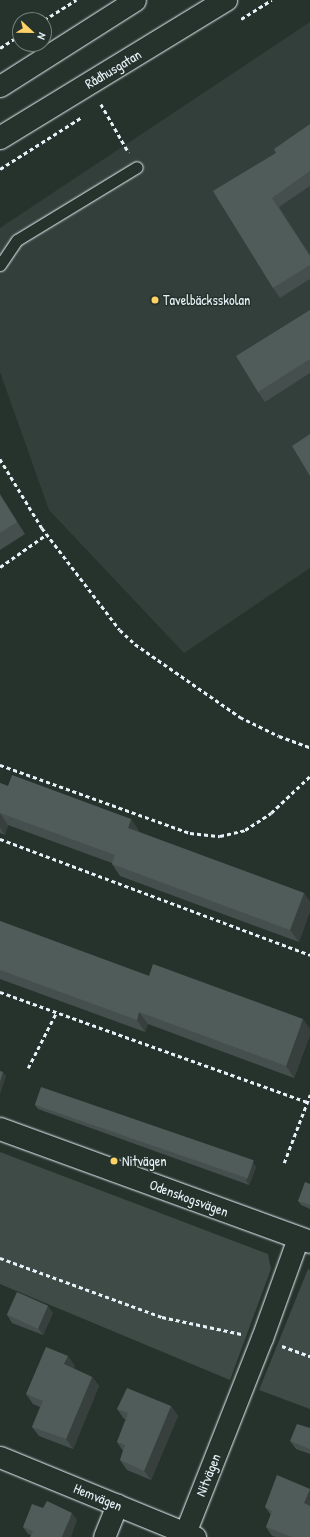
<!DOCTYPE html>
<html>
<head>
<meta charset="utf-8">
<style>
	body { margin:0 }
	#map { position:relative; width:310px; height:1537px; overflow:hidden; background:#26332d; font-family:"Patrick Hand",sans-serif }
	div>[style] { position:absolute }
	.built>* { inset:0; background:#333f3a }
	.green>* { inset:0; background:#3e4b47 }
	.path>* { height:2.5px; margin-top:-1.25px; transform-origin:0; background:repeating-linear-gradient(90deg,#e8f1f8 0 4px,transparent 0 7px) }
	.roads { filter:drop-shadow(0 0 1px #e8f1f8) drop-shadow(0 0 1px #e8f1f8) }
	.lane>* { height:11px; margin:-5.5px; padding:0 5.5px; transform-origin:5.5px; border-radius:5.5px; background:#26332d }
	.street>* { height:21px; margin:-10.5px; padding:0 10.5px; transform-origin:10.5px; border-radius:10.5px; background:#26332d }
	.secondary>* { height:22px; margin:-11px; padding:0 11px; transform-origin:11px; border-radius:11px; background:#26332d }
	.wall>* { inset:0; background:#454f4d }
	.shaded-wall>* { inset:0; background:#38403e }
	.building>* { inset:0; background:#505c59; transform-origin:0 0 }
	.dots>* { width:11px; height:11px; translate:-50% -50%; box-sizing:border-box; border:2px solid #26332d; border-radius:50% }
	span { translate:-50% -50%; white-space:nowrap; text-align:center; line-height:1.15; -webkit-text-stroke:3px #26332d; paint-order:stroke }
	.street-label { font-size:14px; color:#e8f1f8 }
	.poi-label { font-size:14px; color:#e8f1f8 }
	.left { translate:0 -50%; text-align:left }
	.north { position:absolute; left:12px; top:12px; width:40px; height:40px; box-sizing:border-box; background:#26332d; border:1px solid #747f7e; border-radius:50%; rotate:112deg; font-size:11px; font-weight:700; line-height:16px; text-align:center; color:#e8f1f8 }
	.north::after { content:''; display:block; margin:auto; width:14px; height:18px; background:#ffd166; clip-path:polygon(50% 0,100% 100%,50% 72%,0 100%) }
</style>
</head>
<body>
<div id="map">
	<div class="built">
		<div style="clip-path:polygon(310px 22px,310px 568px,184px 653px,49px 510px,0 372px,0 228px)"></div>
	</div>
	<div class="green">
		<div style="clip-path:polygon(0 1152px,268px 1254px,271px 1269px,230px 1380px,0 1284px)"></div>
		<div style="clip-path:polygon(308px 1269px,310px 1270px,310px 1409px,259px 1390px)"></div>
	</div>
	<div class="path">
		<div style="left:241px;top:19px;width:36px;rotate:-32deg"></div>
		<div style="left:44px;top:20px;width:38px;rotate:-32deg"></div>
		<div style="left:0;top:48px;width:24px;rotate:-33deg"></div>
		<div style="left:101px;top:104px;width:56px;rotate:60.3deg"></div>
		<div style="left:0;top:169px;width:97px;rotate:-32.4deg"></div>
		<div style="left:0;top:459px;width:81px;rotate:58.7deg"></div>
		<div style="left:42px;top:528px;width:128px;rotate:52.6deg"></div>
		<div style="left:120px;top:630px;width:21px;rotate:43deg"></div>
		<div style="left:135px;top:644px;width:128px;rotate:34.8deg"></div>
		<div style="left:240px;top:717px;width:43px;rotate:26deg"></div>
		<div style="left:279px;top:736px;width:33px;rotate:20deg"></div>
		<div style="left:0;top:567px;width:57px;rotate:-35.1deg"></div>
		<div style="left:0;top:765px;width:202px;rotate:19.7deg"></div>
		<div style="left:190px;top:833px;width:30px;rotate:6deg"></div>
		<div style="left:220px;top:836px;width:26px;rotate:-13deg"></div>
		<div style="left:245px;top:830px;width:31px;rotate:-33deg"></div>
		<div style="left:271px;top:813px;width:54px;rotate:-43.5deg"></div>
		<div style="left:0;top:839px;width:331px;rotate:20.5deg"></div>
		<div style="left:0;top:992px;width:326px;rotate:19.7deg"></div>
		<div style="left:28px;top:1068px;width:62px;rotate:-63deg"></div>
		<div style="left:284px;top:1163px;width:73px;rotate:-69.1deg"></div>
		<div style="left:0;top:1258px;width:172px;rotate:20deg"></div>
		<div style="left:162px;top:1317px;width:81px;rotate:12.1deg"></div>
		<div style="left:282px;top:1346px;width:30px;rotate:20deg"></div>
	</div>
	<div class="roads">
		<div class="lane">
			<div style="left:0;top:265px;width:30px;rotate:-56deg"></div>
			<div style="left:17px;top:240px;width:140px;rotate:-31.3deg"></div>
		</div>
		<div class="street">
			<div style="left:0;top:86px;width:160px;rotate:-32.5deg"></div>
			<div style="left:0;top:1457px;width:211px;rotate:22.3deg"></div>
			<div style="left:185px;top:1533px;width:210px;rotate:-68.5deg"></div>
			<div style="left:262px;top:1338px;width:106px;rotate:-70.2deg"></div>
			<div style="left:104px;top:1537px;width:35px;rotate:-68deg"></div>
		</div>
		<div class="secondary">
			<div style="left:0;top:138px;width:265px;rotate:-31.4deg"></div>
			<div style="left:0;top:1129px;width:330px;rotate:20deg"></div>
		</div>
	</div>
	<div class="wall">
		<div style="clip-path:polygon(310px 124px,310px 186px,279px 207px,310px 255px,310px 279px,280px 298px,273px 288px,213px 191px,276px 153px)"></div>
		<div style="clip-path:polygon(310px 310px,310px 373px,265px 402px,258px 392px)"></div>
		<div style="clip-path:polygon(0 494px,25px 534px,0 550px)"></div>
		<div style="clip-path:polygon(0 783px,8px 786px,131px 819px,139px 831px,139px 832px,304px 893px,310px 902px,310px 911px,299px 942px,120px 876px,112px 864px,112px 863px,8px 825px,5px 835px,0 833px)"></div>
		<div style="clip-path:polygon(0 921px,149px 976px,310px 1029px,310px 1035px,294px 1078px,148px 1024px,145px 1032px,0 979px)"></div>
		<div style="clip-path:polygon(35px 1105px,256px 1167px,249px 1185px,38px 1109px)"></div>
		<div style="clip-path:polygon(310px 1184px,310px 1209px,301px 1205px,298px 1201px)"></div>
		<div style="clip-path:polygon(53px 1313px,43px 1335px,12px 1323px,7px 1315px)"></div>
		<div style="clip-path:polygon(75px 1366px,73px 1368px,92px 1377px,99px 1386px,73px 1449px,39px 1436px,32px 1427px,40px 1407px,33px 1404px,26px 1394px)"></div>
		<div style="clip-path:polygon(171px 1406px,178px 1416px,151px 1480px,127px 1470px,120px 1460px,123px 1451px,117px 1442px,126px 1419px,124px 1419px,117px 1409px)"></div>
		<div style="clip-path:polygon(310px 1428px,310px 1454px,296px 1449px,290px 1441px)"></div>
		<div style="clip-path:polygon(310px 1489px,310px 1537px,276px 1537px,272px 1536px,266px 1527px,271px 1515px,265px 1507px)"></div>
		<div style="clip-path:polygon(43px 1508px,77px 1520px,31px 1535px,28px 1534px,23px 1527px)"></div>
	</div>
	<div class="shaded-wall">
		<div style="clip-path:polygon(272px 198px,310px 255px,310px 256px)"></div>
		<div style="clip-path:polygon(0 494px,4px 500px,25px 534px,17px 522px)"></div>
		<div style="clip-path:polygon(0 813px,8px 825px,5px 835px,0 828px)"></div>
		<div style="clip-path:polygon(131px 819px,139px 831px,136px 840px,128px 828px)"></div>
		<div style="clip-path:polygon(304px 893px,310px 902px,310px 911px,299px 942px,290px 930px)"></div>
		<div style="clip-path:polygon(139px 1012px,148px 1024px,145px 1032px,137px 1020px)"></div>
		<div style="clip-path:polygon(303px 1019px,310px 1029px,310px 1035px,294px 1078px,286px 1066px)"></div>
		<div style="clip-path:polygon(3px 1072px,6px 1076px,0 1094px,0 1082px)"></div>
		<div style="clip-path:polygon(253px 1162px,256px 1167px,249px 1185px,246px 1181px)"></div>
		<div style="clip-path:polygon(48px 1306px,53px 1313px,43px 1335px,38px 1328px)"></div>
		<div style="clip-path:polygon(68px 1356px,75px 1366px,71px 1374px,64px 1364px)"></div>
		<div style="clip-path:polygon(92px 1377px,99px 1386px,73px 1449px,66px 1439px)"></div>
		<div style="clip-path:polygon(171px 1406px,178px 1416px,151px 1480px,144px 1471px)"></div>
		<div style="clip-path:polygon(310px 1489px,310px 1511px,304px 1503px)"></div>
		<div style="clip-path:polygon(72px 1513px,77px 1520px,71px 1537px,62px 1537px)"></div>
	</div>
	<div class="building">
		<div style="clip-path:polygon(310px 124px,310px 171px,272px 198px,310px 256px,310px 265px,273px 288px,213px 191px,276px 153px,274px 149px)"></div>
		<div style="clip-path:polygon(310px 310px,310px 359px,258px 392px,236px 356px)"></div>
		<div style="clip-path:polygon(310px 434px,310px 476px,292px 446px)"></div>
		<div style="clip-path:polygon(0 495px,17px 522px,0 533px)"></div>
		<div style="clip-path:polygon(12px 775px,131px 819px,128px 828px,304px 893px,290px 930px,112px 864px,115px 855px,0 813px,0 814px,0 783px,8px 786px)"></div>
		<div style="clip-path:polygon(0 921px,149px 976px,153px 964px,303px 1019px,286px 1066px,139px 1012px,137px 1020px,0 970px)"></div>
		<div style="clip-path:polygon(0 1071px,3px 1072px,0 1082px)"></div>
		<div style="left:41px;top:1087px;width:225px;height:19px;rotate:19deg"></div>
		<div style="clip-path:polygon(305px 1182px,310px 1184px,310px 1205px,298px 1201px)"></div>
		<div style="left:17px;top:1292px;width:34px;height:25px;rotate:24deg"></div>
		<div style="clip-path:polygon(46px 1347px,68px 1356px,64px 1364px,92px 1377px,66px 1439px,32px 1427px,43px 1401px,26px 1394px)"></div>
		<div style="clip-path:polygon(127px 1388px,171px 1406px,144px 1471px,120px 1460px,125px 1445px,117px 1442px,128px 1413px,117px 1409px)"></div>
		<div style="clip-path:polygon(297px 1424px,310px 1428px,310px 1449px,290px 1441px)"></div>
		<div style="clip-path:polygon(277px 1475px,310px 1489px,304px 1503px,310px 1506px,310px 1537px,292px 1537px,266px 1527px,272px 1511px,265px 1507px)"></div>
		<div style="clip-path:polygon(47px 1501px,72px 1513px,62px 1537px,30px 1537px,33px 1531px,23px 1527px,32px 1504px,43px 1508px)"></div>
	</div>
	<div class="dots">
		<div style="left:155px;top:300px;background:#ffd166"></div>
		<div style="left:114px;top:1161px;background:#ffd166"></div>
	</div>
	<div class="street-label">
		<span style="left:113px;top:69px;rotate:-31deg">Rådhusgatan</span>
		<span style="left:189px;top:1198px;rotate:20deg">Odenskogsvägen</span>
		<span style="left:208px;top:1475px;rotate:-68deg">Nitvägen</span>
		<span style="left:98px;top:1497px;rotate:22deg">Hemvägen</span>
	</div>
	<div class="poi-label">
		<span class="left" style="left:163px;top:300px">Tavelbäcksskolan</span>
		<span class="left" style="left:122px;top:1161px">Nitvägen</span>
	</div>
	<div class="north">N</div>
</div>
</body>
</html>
